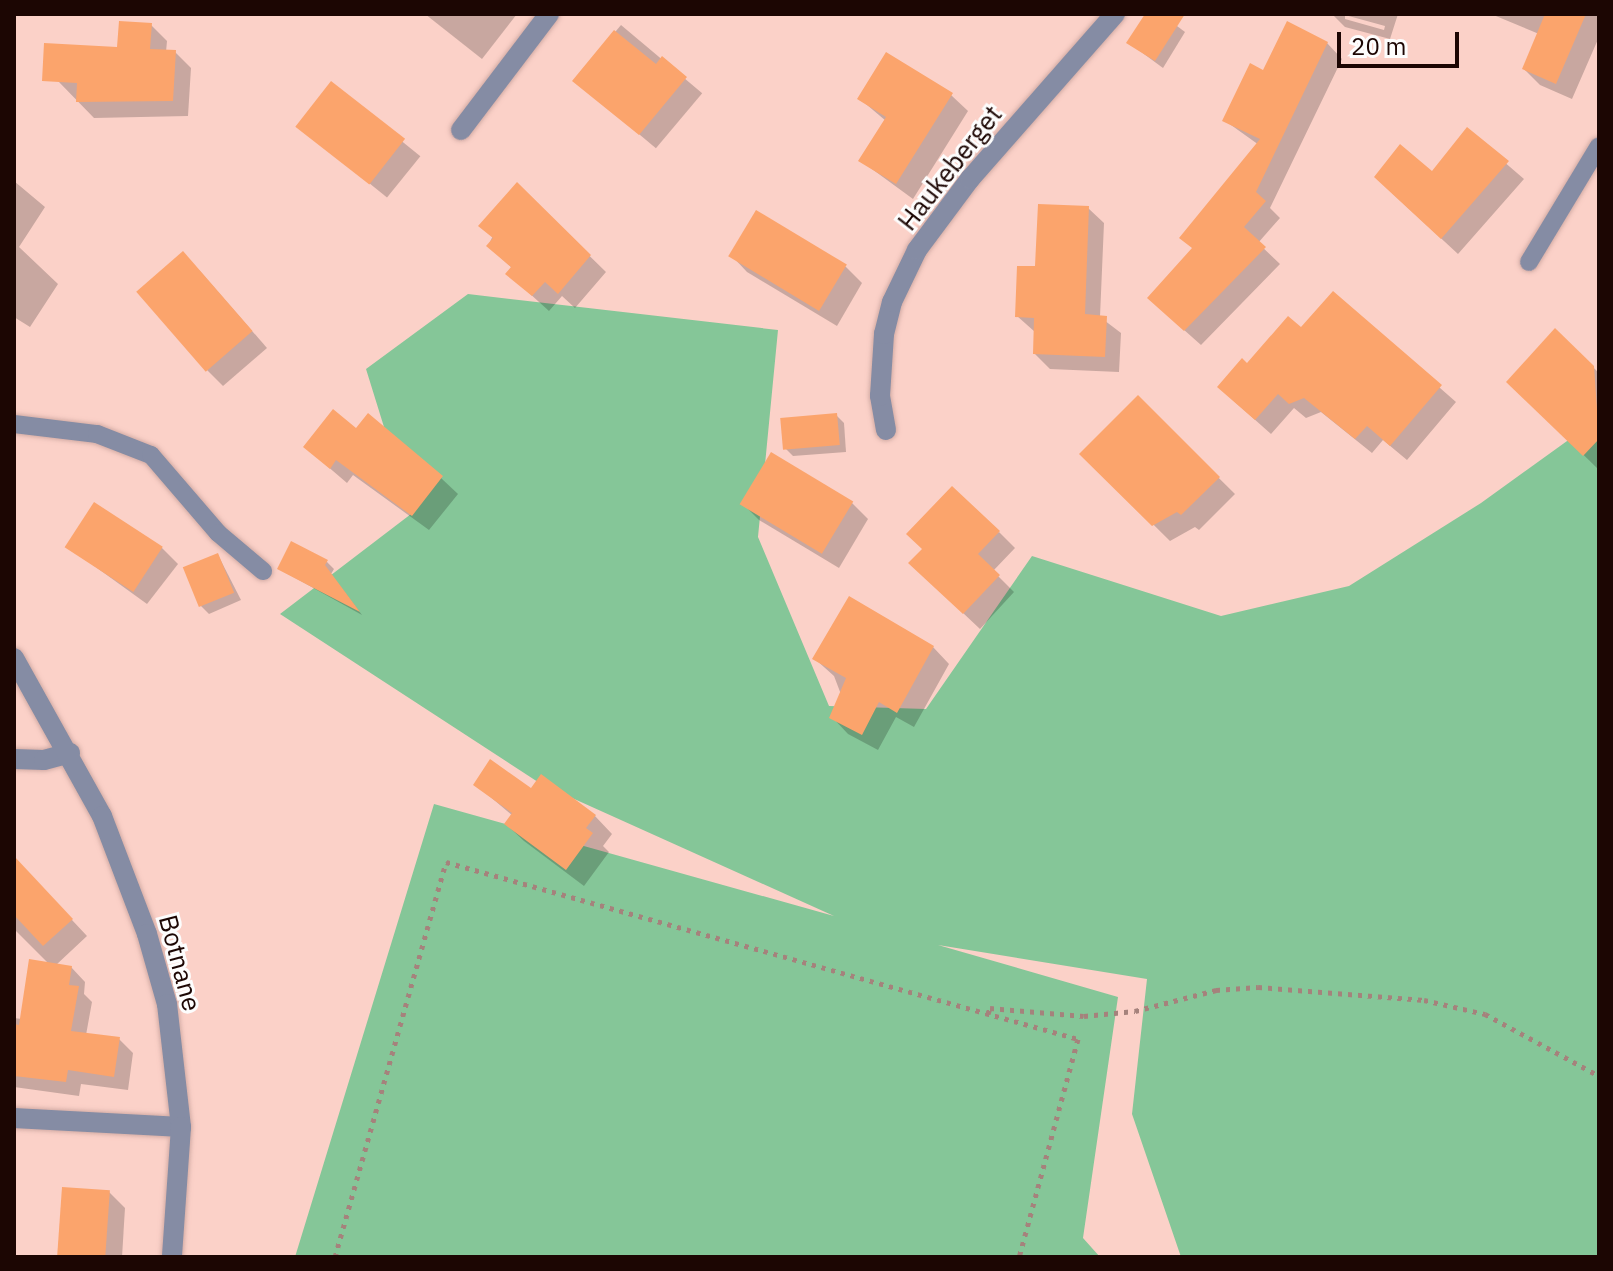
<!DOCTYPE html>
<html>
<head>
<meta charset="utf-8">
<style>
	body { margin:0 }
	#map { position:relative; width:1613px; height:1271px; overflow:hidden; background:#fbd1c8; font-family:"IBM Plex Sans",sans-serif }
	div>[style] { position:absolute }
	.green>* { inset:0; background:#85c698 }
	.shadow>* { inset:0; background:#0003; transform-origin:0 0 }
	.building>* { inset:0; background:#fba46c; transform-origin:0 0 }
	.path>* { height:5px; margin-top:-2.5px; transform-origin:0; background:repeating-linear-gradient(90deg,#a5827c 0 4px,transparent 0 10px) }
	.roads { filter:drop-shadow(0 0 2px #d3aca5) drop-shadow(0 0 2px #d3aca5) }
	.service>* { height:18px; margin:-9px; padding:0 9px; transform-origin:9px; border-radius:9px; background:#858ca4 }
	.minor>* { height:20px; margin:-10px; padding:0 10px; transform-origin:10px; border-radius:10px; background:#858ca4 }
	.tertiary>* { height:20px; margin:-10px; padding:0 10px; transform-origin:10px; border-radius:10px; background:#858ca4 }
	span { translate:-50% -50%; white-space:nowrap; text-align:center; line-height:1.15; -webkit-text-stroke:6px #fdfdfd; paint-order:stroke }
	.street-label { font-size:26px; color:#1c0603 }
	.frame { position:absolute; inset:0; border:16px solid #1c0603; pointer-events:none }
	.scale { position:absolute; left:1337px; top:32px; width:122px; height:36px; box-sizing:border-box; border:4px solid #1c0603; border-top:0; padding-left:10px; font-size:24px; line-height:28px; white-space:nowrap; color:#1c0603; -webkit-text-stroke:6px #fdfdfd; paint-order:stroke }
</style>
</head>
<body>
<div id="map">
	<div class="green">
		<div style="clip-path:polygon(468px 294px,778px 330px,758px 537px,829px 706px,926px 709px,1032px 556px,1221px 616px,1349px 586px,1481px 503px,1599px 418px,1599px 1257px,1181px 1257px,1132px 1114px,1147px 979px,938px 945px,1118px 997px,1083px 1238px,1100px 1257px,295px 1257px,434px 804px,834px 916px,541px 784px,280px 614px,411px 514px,366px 369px)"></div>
	</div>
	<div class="shadow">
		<div style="clip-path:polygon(425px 14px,517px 14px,482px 59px)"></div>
		<div style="clip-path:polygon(1147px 14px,1161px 14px,1185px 32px,1163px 68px,1129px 43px)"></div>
		<div style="clip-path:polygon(evenodd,1332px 14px,1398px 14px,1390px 39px,1345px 27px,1332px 14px,1345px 15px,1385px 26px,1384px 30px,1345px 19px,1345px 15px)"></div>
		<div style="clip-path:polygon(1599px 14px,1599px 37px,1572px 99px,1540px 85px,1524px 69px,1539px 34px,1491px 14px)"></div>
		<div style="clip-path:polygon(151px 25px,167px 41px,166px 52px,175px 52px,191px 68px,188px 116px,94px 118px,58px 81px,119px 49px)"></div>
		<div style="left:621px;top:25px;width:106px;height:72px;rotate:40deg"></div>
		<div style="clip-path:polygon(1327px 43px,1342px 59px,1270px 208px,1280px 218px,1258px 243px,1280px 264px,1201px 345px,1165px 313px,1193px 249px,1259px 145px,1224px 120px,1264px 72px)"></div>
		<div style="left:331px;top:84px;width:115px;height:53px;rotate:39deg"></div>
		<div style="clip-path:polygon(951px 95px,968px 111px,913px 199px,861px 161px,886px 121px,860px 99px)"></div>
		<div style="clip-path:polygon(1467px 130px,1524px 179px,1458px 254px,1392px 193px,1432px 173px)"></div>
		<div style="clip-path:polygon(14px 181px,45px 207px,19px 247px,58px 284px,30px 327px,14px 317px)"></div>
		<div style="clip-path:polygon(517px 185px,606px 272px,575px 308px,562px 296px,549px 311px,508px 274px,512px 268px,488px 246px)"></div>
		<div style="clip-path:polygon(1088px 208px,1104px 223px,1100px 317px,1121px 333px,1119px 372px,1050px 369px,1035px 354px,1035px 332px,1017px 316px,1037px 269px)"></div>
		<div style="clip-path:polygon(756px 213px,846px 267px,862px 283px,837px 326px,747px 272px,731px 255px)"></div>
		<div style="clip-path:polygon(199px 270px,267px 348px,223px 386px,207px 370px)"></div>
		<div style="clip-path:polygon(1333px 294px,1456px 402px,1407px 460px,1383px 440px,1372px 453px,1321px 412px,1306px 418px,1294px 408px,1271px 434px,1235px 402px)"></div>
		<div style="clip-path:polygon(1555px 331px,1599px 373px,1599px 470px,1509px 382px)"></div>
		<div style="clip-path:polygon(1138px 398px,1235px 494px,1199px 530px,1195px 527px,1170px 541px,1082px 454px)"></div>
		<div style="clip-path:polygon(836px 415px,844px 423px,846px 452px,793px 456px,785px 448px)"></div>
		<div style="clip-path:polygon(357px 430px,441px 478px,458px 494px,429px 530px,353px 475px,347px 483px,305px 447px)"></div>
		<div style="clip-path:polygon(852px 503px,868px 519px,839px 568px,759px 520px,743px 504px)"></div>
		<div style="clip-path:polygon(999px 532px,1015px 548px,993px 571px,1014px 592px,980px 629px,927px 579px)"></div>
		<div style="clip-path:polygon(68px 547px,162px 548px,178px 564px,147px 604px)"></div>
		<div style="clip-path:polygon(218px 555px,241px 600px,209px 614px,201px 606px)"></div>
		<div style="clip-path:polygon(327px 562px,334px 569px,331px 574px,362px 615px,279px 569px)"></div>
		<div style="clip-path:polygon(933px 647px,949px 664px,914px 727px,896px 717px,878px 750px,848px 734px,832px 717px,842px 697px,834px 676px,815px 659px)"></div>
		<div style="clip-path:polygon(475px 784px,531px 791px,595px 816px,612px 834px,603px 846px,609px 852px,584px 886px,524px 841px,506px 824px,513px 816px)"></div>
		<div style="clip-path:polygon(14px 858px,87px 936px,56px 965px,71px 967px,85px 982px,84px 994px,92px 1002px,86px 1035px,119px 1039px,133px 1053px,128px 1090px,81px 1084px,79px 1096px,14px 1087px,14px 1018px,22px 1019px,49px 964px,14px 929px)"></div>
		<div style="clip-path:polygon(109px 1192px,125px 1208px,122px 1257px,58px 1257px)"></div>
	</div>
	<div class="building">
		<div style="clip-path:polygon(1145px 14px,1185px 14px,1155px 61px,1126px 43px)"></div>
		<div style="clip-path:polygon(1545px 14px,1586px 14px,1556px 84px,1522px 69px)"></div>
		<div style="clip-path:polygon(119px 21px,152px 23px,150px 49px,176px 50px,173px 101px,76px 102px,77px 83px,42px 81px,44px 43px,117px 47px)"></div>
		<div style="clip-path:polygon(1287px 21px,1328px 42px,1256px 192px,1266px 201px,1244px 227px,1266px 247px,1184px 331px,1147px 298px,1192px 248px,1179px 238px,1260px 139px,1222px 121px,1250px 63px,1263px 70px)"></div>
		<div style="clip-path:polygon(614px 30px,656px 64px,662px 56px,687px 77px,639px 135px,572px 81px)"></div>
		<div style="clip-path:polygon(886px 52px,953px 93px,896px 184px,858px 161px,886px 117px,857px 99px)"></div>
		<div style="left:331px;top:81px;width:94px;height:58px;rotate:38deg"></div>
		<div style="clip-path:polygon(1467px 127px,1509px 161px,1441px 239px,1374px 177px,1400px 144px,1432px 171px)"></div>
		<div style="clip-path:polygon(517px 182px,591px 255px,558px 294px,545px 282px,532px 296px,505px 274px,511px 267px,486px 246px,493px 238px,478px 226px)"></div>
		<div style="clip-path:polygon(1038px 204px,1089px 206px,1085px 314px,1107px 316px,1105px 357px,1033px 354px,1034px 318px,1015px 317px,1017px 266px,1035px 266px)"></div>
		<div style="left:756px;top:210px;width:106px;height:54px;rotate:31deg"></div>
		<div style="left:183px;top:251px;width:106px;height:62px;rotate:49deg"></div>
		<div style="clip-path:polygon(1333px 291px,1442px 385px,1390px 446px,1367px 426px,1355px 439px,1304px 398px,1289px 404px,1278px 394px,1255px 420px,1217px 387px,1242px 358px,1247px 363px,1288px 316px,1301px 327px)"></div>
		<div style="clip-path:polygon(1555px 328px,1594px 366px,1599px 439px,1583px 456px,1506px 382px)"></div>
		<div style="clip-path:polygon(1138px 395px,1220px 477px,1181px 515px,1177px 512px,1152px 526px,1079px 454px)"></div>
		<div style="clip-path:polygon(333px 409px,356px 428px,368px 413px,443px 476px,412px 516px,336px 460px,330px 469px,303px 447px)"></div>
		<div style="left:837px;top:413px;width:32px;height:57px;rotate:85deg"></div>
		<div style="left:771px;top:452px;width:96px;height:61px;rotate:31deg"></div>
		<div style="clip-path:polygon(952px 486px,1000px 531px,978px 554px,1000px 575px,963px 614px,908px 563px,922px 549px,906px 534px)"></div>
		<div style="left:94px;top:502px;width:82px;height:54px;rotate:33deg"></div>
		<div style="clip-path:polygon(291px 541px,328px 560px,325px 565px,360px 612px,277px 569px)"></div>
		<div style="left:218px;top:553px;width:43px;height:38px;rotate:68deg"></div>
		<div style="clip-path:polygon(849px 596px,934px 646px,897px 713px,879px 702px,862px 735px,829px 718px,846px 678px,812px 659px)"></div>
		<div style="clip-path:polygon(490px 759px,531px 788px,541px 774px,596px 815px,586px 828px,593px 833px,566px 870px,504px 824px,512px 813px,473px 785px)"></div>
		<div style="clip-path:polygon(14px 856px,73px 919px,43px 946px,14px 915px)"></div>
		<div style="clip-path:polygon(29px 959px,72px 966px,69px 985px,79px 986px,71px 1031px,120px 1037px,114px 1077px,68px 1070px,66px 1082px,14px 1076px,14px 1024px,19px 1025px)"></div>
		<div style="left:62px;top:1187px;width:48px;height:70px;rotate:4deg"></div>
	</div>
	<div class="path">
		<div style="left:988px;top:1014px;width:6px;rotate:-72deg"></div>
		<div style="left:990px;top:1008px;width:94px;rotate:4.9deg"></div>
		<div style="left:1084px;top:1016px;width:51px;rotate:-5.6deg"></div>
		<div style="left:1135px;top:1011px;width:84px;rotate:-14.5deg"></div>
		<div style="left:1216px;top:990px;width:42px;rotate:-4.1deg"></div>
		<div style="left:1258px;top:987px;width:167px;rotate:4.5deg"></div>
		<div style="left:1424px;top:1000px;width:63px;rotate:12.9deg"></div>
		<div style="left:1485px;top:1014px;width:130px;rotate:28.5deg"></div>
		<div style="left:335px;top:1257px;width:410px;rotate:-74.3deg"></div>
		<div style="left:446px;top:862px;width:656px;rotate:15.65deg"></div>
		<div style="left:1078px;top:1039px;width:226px;rotate:105.1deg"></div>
	</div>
	<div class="roads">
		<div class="service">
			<div style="left:1529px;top:262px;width:135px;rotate:-58.9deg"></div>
			<div style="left:14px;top:424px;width:84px;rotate:6.9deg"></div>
			<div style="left:97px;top:434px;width:58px;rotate:21.3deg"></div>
			<div style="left:151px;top:455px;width:103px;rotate:49.3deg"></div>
			<div style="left:218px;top:533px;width:59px;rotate:40.2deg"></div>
		</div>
		<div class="minor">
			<div style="left:461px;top:130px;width:146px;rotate:-52.8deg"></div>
			<div style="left:886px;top:430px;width:35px;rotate:-100deg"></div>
			<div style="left:880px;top:396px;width:62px;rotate:-86.3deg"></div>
			<div style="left:884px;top:334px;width:33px;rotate:-76deg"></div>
			<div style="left:892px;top:302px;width:58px;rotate:-64.3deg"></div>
			<div style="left:917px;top:250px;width:89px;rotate:-53.3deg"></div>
			<div style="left:970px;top:179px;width:220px;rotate:-48.7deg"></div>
			<div style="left:14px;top:759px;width:30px;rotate:2deg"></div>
			<div style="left:44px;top:760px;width:27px;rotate:-15deg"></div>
			<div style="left:14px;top:1118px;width:167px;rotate:3.1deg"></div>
		</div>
		<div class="tertiary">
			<div style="left:14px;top:658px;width:181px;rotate:60.9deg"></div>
			<div style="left:102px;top:816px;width:126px;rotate:69.1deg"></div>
			<div style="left:147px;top:934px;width:73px;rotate:74.1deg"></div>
			<div style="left:167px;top:1004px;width:124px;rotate:83.5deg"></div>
			<div style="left:181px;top:1127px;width:130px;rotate:94deg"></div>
		</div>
	</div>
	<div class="street-label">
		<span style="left:950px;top:168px;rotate:-52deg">Haukeberget</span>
		<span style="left:180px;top:963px;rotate:75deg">Botnane</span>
	</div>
	<div class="frame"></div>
	<div class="scale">20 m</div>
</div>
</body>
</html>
